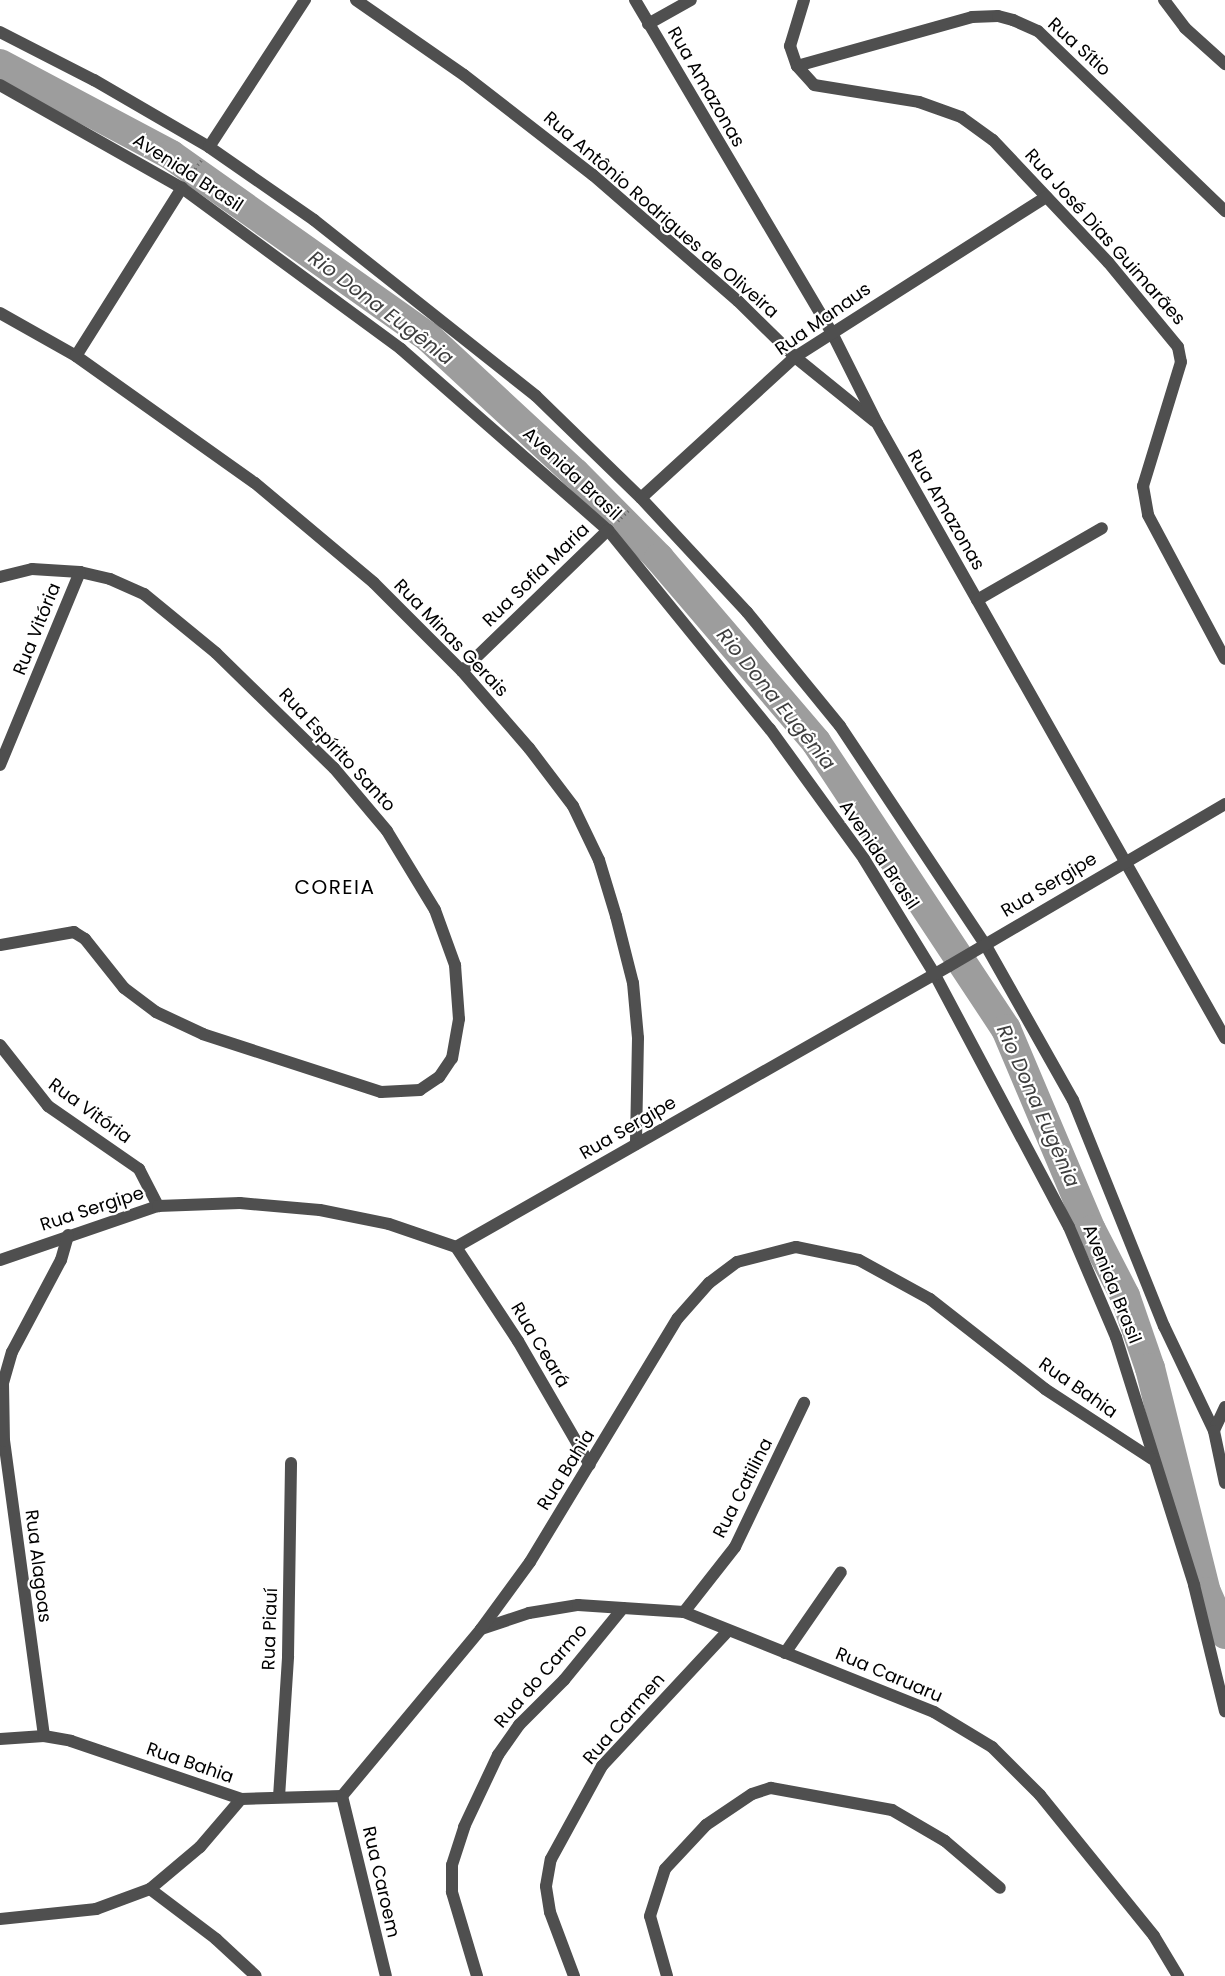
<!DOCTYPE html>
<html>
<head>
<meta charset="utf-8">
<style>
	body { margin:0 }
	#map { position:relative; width:1225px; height:1976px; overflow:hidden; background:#fff; font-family:Poppins,sans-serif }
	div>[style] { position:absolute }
	.river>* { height:30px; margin:-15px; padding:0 15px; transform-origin:15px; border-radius:15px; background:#9d9d9d }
	.path>* { height:3px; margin-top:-1.5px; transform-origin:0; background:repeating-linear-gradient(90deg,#717171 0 1.5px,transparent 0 4.5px) }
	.street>* { height:12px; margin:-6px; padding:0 6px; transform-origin:6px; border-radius:6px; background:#4f4f4f }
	span { translate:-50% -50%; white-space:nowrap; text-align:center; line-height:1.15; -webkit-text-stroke:4.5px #fff; paint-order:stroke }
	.street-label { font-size:18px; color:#000 }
	.water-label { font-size:20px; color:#3e3e3e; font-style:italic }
	.neighbourhood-label { font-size:20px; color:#000; letter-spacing:1.5px }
</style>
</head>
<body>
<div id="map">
	<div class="river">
		<div style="left:0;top:64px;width:194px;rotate:28deg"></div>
		<div style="left:171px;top:155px;width:315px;rotate:35.3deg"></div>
		<div style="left:428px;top:337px;width:200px;rotate:42.8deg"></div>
		<div style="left:575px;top:473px;width:120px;rotate:45.3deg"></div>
		<div style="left:659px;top:558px;width:242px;rotate:49.5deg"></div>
		<div style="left:816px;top:742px;width:344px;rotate:56.5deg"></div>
		<div style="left:1006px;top:1029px;width:218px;rotate:67.1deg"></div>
		<div style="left:1091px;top:1230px;width:74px;rotate:62.7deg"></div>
		<div style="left:1125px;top:1296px;width:76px;rotate:70.9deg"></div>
		<div style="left:1150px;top:1368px;width:231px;rotate:76deg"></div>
		<div style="left:1206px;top:1592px;width:46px;rotate:65.7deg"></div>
	</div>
	<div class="path">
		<div style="left:190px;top:176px;width:21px;rotate:-55deg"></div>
		<div style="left:618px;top:521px;width:17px;rotate:-45deg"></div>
	</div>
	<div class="street">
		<div style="left:356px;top:0;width:131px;rotate:34.8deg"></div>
		<div style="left:464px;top:75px;width:163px;rotate:37.8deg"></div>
		<div style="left:593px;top:175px;width:192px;rotate:41deg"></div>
		<div style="left:738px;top:301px;width:80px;rotate:44.5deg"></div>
		<div style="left:795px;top:357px;width:102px;rotate:39deg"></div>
		<div style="left:635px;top:0;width:385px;rotate:59.4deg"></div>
		<div style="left:831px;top:331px;width:103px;rotate:63.4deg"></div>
		<div style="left:877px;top:423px;width:707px;rotate:60.5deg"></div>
		<div style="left:804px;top:0;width:48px;rotate:106.9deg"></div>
		<div style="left:790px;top:46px;width:21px;rotate:71deg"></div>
		<div style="left:797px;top:66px;width:25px;rotate:48deg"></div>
		<div style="left:814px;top:85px;width:106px;rotate:9.2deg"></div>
		<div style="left:919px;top:102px;width:45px;rotate:19.7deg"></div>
		<div style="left:961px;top:117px;width:39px;rotate:36deg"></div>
		<div style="left:993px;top:140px;width:168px;rotate:46.7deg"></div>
		<div style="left:1108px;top:262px;width:110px;rotate:50.5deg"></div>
		<div style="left:1178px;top:347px;width:15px;rotate:79deg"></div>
		<div style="left:1181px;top:362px;width:130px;rotate:107deg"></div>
		<div style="left:1143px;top:486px;width:29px;rotate:80deg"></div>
		<div style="left:1148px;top:515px;width:163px;rotate:61.9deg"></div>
		<div style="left:1164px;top:0;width:35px;rotate:53deg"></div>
		<div style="left:1185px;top:28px;width:54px;rotate:42deg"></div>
		<div style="left:648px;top:24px;width:49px;rotate:-29.2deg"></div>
		<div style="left:0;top:32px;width:106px;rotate:27.1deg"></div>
		<div style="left:94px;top:80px;width:133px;rotate:30.2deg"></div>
		<div style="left:209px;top:147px;width:128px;rotate:34.8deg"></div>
		<div style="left:314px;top:220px;width:283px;rotate:38.4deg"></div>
		<div style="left:536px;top:396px;width:146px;rotate:44.2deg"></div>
		<div style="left:641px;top:498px;width:156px;rotate:47.1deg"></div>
		<div style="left:747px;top:612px;width:147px;rotate:50.8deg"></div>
		<div style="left:840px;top:726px;width:262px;rotate:56.4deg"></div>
		<div style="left:985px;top:944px;width:179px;rotate:60.6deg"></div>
		<div style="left:1073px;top:1100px;width:244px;rotate:68.1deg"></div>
		<div style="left:1164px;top:1326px;width:116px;rotate:64.5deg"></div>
		<div style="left:797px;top:66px;width:182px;rotate:-15.6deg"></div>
		<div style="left:972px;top:17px;width:26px;rotate:-2deg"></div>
		<div style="left:998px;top:16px;width:16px;rotate:15deg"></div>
		<div style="left:1013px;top:20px;width:27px;rotate:24deg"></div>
		<div style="left:1038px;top:31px;width:260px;rotate:43.9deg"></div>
		<div style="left:0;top:85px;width:209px;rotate:29.5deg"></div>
		<div style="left:182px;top:188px;width:272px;rotate:36.3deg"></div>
		<div style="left:401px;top:349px;width:275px;rotate:41.2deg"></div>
		<div style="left:608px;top:530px;width:257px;rotate:50.9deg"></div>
		<div style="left:770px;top:729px;width:160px;rotate:54.1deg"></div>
		<div style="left:864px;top:859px;width:136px;rotate:58.5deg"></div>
		<div style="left:935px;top:975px;width:285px;rotate:62deg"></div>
		<div style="left:1069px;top:1227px;width:120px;rotate:66.9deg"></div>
		<div style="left:1116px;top:1337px;width:260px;rotate:72.5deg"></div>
		<div style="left:1194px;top:1585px;width:130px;rotate:76.2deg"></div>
		<div style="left:209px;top:147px;width:176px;rotate:-56.9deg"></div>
		<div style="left:0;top:313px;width:87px;rotate:29.5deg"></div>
		<div style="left:76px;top:356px;width:219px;rotate:35.4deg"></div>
		<div style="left:255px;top:483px;width:155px;rotate:40deg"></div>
		<div style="left:374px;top:583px;width:124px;rotate:45deg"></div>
		<div style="left:462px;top:671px;width:102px;rotate:49deg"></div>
		<div style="left:529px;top:748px;width:73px;rotate:52.8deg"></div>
		<div style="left:573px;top:806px;width:60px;rotate:64.3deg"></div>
		<div style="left:599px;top:860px;width:59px;rotate:73.1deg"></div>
		<div style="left:616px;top:916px;width:69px;rotate:75.8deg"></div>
		<div style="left:633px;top:983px;width:55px;rotate:84.8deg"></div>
		<div style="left:638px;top:1038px;width:106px;rotate:91.1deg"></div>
		<div style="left:76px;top:356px;width:199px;rotate:-57.8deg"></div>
		<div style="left:641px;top:498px;width:209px;rotate:-42.5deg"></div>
		<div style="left:795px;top:357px;width:298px;rotate:-32.5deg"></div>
		<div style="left:0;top:577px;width:33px;rotate:-14deg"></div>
		<div style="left:32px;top:569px;width:48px;rotate:3.6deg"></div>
		<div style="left:80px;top:572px;width:31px;rotate:13deg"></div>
		<div style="left:110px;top:579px;width:37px;rotate:24deg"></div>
		<div style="left:144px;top:594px;width:93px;rotate:39.3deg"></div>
		<div style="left:216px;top:653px;width:165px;rotate:44.3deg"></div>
		<div style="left:334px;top:768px;width:82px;rotate:49.9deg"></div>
		<div style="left:387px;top:831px;width:92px;rotate:58.7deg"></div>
		<div style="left:435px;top:910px;width:59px;rotate:70deg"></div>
		<div style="left:455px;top:965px;width:54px;rotate:85.8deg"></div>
		<div style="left:459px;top:1019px;width:40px;rotate:100deg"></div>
		<div style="left:452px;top:1058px;width:23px;rotate:124deg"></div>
		<div style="left:439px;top:1077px;width:23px;rotate:146deg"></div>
		<div style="left:420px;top:1090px;width:39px;rotate:177deg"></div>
		<div style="left:381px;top:1092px;width:187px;rotate:-162deg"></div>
		<div style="left:203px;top:1034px;width:52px;rotate:-154.9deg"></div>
		<div style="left:156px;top:1012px;width:40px;rotate:-143deg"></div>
		<div style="left:124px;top:988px;width:63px;rotate:-128.5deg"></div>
		<div style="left:85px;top:939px;width:13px;rotate:-148deg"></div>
		<div style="left:74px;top:932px;width:75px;rotate:170deg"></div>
		<div style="left:977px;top:600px;width:144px;rotate:-29.9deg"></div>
		<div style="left:462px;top:671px;width:203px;rotate:-44deg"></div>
		<div style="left:0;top:765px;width:209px;rotate:-67.5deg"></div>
		<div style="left:0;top:1045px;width:78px;rotate:51.8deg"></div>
		<div style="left:48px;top:1106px;width:111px;rotate:34.7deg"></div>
		<div style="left:139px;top:1169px;width:42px;rotate:62.8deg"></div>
		<div style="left:456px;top:1247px;width:567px;rotate:-29.68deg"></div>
		<div style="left:949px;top:966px;width:320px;rotate:-30.4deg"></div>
		<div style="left:456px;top:1247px;width:113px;rotate:56.6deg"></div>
		<div style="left:518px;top:1341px;width:143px;rotate:59.9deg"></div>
		<div style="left:0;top:1260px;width:167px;rotate:-18.9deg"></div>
		<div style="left:158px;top:1206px;width:82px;rotate:-2.1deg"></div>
		<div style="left:240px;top:1203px;width:80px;rotate:5deg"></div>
		<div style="left:320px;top:1210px;width:70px;rotate:11.5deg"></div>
		<div style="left:389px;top:1224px;width:71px;rotate:18.9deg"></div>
		<div style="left:1225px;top:1407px;width:26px;rotate:115deg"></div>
		<div style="left:1214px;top:1431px;width:53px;rotate:78.1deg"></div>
		<div style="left:684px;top:1612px;width:83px;rotate:-51.9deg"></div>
		<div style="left:735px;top:1547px;width:160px;rotate:-64.4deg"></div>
		<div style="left:481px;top:1629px;width:51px;rotate:-18.4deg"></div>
		<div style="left:529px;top:1613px;width:50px;rotate:-9.3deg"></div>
		<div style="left:578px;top:1605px;width:106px;rotate:3.8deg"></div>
		<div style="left:684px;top:1612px;width:269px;rotate:21.8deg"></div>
		<div style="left:934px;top:1712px;width:68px;rotate:31.1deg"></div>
		<div style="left:992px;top:1747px;width:68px;rotate:45deg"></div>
		<div style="left:1040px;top:1795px;width:181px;rotate:51deg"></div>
		<div style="left:1154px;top:1936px;width:47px;rotate:59deg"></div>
		<div style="left:785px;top:1653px;width:98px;rotate:-55.3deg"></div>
		<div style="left:44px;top:1736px;width:298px;rotate:-97.7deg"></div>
		<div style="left:4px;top:1441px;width:58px;rotate:-91deg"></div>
		<div style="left:3px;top:1383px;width:32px;rotate:-74deg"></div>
		<div style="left:12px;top:1352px;width:104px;rotate:-62deg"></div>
		<div style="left:61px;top:1260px;width:26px;rotate:-74deg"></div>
		<div style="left:0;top:1739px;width:44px;rotate:-3.9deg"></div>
		<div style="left:44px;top:1736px;width:27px;rotate:10deg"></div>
		<div style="left:71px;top:1741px;width:180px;rotate:18.8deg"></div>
		<div style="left:241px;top:1799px;width:101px;rotate:-1.7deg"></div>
		<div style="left:342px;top:1796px;width:217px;rotate:-50.2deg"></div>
		<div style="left:481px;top:1629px;width:83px;rotate:-53.8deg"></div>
		<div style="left:530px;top:1562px;width:285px;rotate:-58.8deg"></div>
		<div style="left:678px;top:1318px;width:47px;rotate:-48.5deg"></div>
		<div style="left:709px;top:1283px;width:35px;rotate:-37deg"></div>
		<div style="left:737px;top:1262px;width:61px;rotate:-14.3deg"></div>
		<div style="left:796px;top:1247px;width:64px;rotate:11.7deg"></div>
		<div style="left:859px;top:1260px;width:81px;rotate:28.8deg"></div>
		<div style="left:930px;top:1299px;width:146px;rotate:38deg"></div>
		<div style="left:1045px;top:1389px;width:128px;rotate:33.2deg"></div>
		<div style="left:342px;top:1796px;width:185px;rotate:76.3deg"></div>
		<div style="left:279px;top:1797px;width:141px;rotate:-86.3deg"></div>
		<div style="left:288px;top:1656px;width:193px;rotate:-89.1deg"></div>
		<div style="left:150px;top:1889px;width:83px;rotate:37.1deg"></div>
		<div style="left:216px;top:1939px;width:54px;rotate:42.8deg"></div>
		<div style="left:0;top:1919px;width:97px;rotate:-5.9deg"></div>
		<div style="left:96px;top:1909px;width:58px;rotate:-20.3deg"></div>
		<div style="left:150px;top:1889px;width:65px;rotate:-40deg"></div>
		<div style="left:200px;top:1847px;width:63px;rotate:-49.5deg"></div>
		<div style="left:477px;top:1976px;width:88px;rotate:-106.6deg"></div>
		<div style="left:452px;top:1892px;width:27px;rotate:-90deg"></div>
		<div style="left:452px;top:1865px;width:40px;rotate:-72deg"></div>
		<div style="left:464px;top:1827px;width:80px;rotate:-64.7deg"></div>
		<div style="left:498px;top:1755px;width:37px;rotate:-55deg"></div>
		<div style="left:519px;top:1725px;width:64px;rotate:-45deg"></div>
		<div style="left:564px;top:1680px;width:93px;rotate:-50.7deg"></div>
		<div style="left:574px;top:1976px;width:68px;rotate:-110.6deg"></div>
		<div style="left:550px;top:1912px;width:26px;rotate:-99deg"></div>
		<div style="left:546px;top:1886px;width:27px;rotate:-80deg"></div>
		<div style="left:551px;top:1859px;width:106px;rotate:-61.3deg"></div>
		<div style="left:602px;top:1766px;width:183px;rotate:-47deg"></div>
		<div style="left:667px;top:1976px;width:62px;rotate:-105.8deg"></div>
		<div style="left:650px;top:1916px;width:49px;rotate:-72.3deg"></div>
		<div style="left:665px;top:1869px;width:60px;rotate:-47deg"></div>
		<div style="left:706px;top:1825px;width:55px;rotate:-34deg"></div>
		<div style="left:752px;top:1794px;width:20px;rotate:-18deg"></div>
		<div style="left:771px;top:1788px;width:123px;rotate:10.3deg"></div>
		<div style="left:892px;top:1810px;width:61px;rotate:30.3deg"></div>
		<div style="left:945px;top:1841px;width:72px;rotate:40.5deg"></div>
	</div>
	<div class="street-label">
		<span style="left:1079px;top:47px;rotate:42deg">Rua Sítio</span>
		<span style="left:706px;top:87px;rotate:60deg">Rua Amazonas</span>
		<span style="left:188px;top:173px;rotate:33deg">Avenida Brasil</span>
		<span style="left:661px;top:215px;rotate:41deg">Rua Antônio Rodrigues de Oliveira</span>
		<span style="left:1105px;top:237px;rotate:48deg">Rua José Dias Guimarães</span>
		<span style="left:823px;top:319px;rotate:-35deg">Rua Manaus</span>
		<span style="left:572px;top:474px;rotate:43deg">Avenida Brasil</span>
		<span style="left:946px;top:510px;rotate:60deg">Rua Amazonas</span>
		<span style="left:536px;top:575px;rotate:-44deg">Rua Sofia Maria</span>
		<span style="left:37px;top:629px;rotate:-68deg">Rua Vitória</span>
		<span style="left:451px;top:638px;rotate:46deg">Rua Minas Gerais</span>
		<span style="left:337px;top:750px;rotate:47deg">Rua Espírito Santo</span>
		<span style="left:879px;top:855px;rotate:56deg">Avenida Brasil</span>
		<span style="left:1049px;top:885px;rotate:-31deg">Rua Sergipe</span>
		<span style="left:90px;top:1111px;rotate:36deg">Rua Vitória</span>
		<span style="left:628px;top:1128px;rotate:-30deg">Rua Sergipe</span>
		<span style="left:92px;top:1209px;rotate:-18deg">Rua Sergipe</span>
		<span style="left:1112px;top:1284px;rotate:68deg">Avenida Brasil</span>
		<span style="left:540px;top:1345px;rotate:59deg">Rua Ceará</span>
		<span style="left:1078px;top:1388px;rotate:35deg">Rua Bahia</span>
		<span style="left:566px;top:1470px;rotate:-58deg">Rua Bahia</span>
		<span style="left:743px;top:1488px;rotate:-63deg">Rua Catilina</span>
		<span style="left:38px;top:1566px;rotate:83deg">Rua Alagoas</span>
		<span style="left:270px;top:1629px;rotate:-88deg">Rua Piauí</span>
		<span style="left:889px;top:1675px;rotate:23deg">Rua Caruaru</span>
		<span style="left:541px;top:1676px;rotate:-49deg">Rua do Carmo</span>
		<span style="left:624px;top:1719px;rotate:-49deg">Rua Carmen</span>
		<span style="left:190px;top:1763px;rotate:19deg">Rua Bahia</span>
		<span style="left:381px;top:1882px;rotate:77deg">Rua Caroem</span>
	</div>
	<div class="water-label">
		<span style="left:381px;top:308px;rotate:37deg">Rio Dona Eugênia</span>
		<span style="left:776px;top:699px;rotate:51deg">Rio Dona Eugênia</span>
		<span style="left:1038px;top:1106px;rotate:66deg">Rio Dona Eugênia</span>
	</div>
	<div class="neighbourhood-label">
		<span style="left:335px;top:887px">COREIA</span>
	</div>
</div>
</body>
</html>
